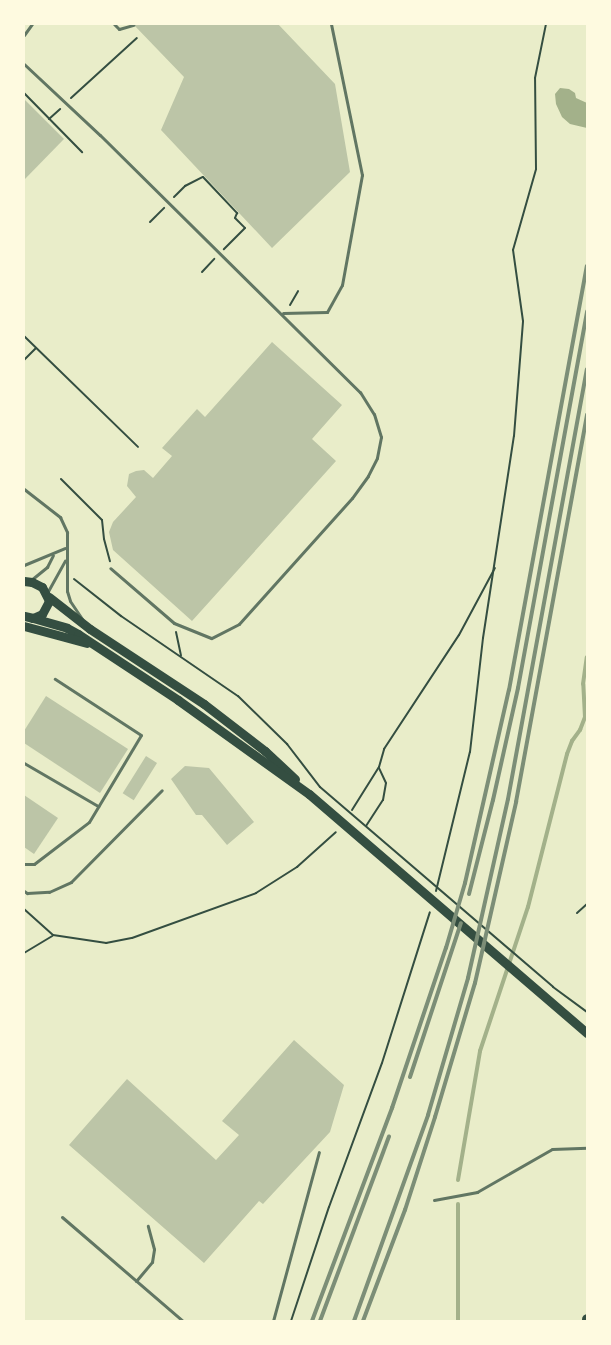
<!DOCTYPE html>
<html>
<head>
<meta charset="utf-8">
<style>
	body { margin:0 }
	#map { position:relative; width:611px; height:1345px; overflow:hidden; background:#e9edc9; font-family:"Exo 2",sans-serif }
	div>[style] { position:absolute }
	.water>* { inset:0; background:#a3b18a }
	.stream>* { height:4px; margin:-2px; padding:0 2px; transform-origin:2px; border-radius:2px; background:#a3b18a }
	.building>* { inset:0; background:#bcc5a7; transform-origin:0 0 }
	.path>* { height:2px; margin:-1px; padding:0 1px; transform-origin:1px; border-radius:1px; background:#344e41 }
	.service>* { height:3px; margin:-1.5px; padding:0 1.5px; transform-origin:1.5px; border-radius:1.5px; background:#617663 }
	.secondary>* { height:9px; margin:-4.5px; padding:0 4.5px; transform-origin:4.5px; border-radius:4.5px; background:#344e41 }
	.motorway>* { height:11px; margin:-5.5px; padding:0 5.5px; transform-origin:5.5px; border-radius:5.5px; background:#344e41 }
	.rail>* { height:4px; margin:-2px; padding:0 2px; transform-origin:2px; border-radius:2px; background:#7c8e77 }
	span { translate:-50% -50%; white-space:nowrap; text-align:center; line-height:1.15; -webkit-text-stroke:4px #fefae0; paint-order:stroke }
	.frame { position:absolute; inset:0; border:25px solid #fefae0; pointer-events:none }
</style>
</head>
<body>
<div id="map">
	<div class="water">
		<div style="clip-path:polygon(560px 88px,569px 89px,575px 93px,576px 98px,587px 103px,587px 128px,570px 124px,562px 117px,556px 104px,555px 94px)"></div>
	</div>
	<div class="stream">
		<div style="left:458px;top:1180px;width:131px;rotate:-80.3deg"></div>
		<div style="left:480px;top:1051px;width:152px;rotate:-71.6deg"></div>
		<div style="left:528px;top:907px;width:158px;rotate:-75.7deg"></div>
		<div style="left:567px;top:754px;width:14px;rotate:-69deg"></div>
		<div style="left:572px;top:741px;width:14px;rotate:-54deg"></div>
		<div style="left:580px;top:730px;width:14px;rotate:-69deg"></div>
		<div style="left:585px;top:717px;width:33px;rotate:-93deg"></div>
		<div style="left:583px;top:684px;width:27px;rotate:-82deg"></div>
		<div style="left:458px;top:1321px;width:117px;rotate:-90deg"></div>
	</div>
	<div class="building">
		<div style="clip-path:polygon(133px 24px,278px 24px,335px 84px,350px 172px,272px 248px,161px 130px,184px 77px)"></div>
		<div style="clip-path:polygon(24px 99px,64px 139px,24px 180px)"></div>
		<div style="clip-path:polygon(272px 342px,342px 405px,312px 439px,336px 461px,192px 621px,113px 550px,109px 532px,113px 522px,136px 497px,127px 486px,129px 474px,136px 471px,144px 470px,153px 478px,172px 456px,162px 448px,197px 409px,205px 417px)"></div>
		<div style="clip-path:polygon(46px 696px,128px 749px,100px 793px,24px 743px,24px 731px)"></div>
		<div style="left:146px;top:756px;width:13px;height:44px;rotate:32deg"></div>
		<div style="clip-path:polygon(185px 766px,209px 768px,254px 822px,227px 845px,202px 815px,196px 815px,171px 779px)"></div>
		<div style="clip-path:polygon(24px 795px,58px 818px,34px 854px,24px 847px)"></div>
		<div style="clip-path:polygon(294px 1040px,344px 1085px,330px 1132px,263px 1204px,259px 1201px,204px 1263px,69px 1145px,127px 1079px,216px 1160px,239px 1135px,222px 1121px)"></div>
	</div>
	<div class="path">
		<div style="left:24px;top:93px;width:83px;rotate:45.5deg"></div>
		<div style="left:71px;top:98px;width:89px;rotate:-42.3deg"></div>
		<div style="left:49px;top:119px;width:15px;rotate:-42deg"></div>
		<div style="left:174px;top:197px;width:16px;rotate:-45deg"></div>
		<div style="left:185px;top:186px;width:20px;rotate:-27deg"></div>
		<div style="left:203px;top:177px;width:50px;rotate:46.6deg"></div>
		<div style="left:237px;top:213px;width:5px;rotate:112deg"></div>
		<div style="left:235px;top:218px;width:14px;rotate:45deg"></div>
		<div style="left:245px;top:228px;width:30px;rotate:135deg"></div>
		<div style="left:150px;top:222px;width:20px;rotate:-45deg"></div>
		<div style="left:202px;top:272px;width:18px;rotate:-47deg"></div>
		<div style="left:290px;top:305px;width:16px;rotate:-60deg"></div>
		<div style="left:24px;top:336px;width:159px;rotate:44.2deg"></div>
		<div style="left:24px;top:360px;width:17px;rotate:-45deg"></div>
		<div style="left:61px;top:479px;width:58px;rotate:45deg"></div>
		<div style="left:102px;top:520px;width:19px;rotate:84deg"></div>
		<div style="left:104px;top:539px;width:23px;rotate:75deg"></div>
		<div style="left:74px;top:579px;width:60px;rotate:38.2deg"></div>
		<div style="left:121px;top:616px;width:142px;rotate:34.4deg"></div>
		<div style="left:238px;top:696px;width:69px;rotate:44.4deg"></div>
		<div style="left:287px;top:744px;width:54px;rotate:52.5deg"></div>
		<div style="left:320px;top:787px;width:307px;rotate:40.6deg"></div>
		<div style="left:553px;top:987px;width:42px;rotate:36.3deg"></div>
		<div style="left:176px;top:632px;width:24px;rotate:78deg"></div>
		<div style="left:352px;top:810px;width:51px;rotate:-57.9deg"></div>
		<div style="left:379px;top:767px;width:19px;rotate:-74deg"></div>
		<div style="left:384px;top:749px;width:136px;rotate:-56.7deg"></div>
		<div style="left:459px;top:635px;width:76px;rotate:-61.8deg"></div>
		<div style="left:366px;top:826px;width:31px;rotate:-57deg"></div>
		<div style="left:383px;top:800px;width:17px;rotate:-80deg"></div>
		<div style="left:386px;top:783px;width:17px;rotate:-115deg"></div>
		<div style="left:436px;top:891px;width:143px;rotate:-76.3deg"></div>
		<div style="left:470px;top:752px;width:115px;rotate:-83.5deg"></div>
		<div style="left:483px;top:638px;width:204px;rotate:-81.3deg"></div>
		<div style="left:514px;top:436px;width:115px;rotate:-85.5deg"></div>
		<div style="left:523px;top:321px;width:72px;rotate:-98deg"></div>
		<div style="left:513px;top:250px;width:84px;rotate:-74.1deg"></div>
		<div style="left:536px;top:169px;width:91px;rotate:-90.6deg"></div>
		<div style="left:535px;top:78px;width:55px;rotate:-78.5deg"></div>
		<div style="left:24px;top:909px;width:39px;rotate:42deg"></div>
		<div style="left:53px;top:935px;width:54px;rotate:8.6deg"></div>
		<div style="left:106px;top:943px;width:26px;rotate:-11deg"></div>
		<div style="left:132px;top:938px;width:132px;rotate:-19.9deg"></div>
		<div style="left:256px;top:893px;width:49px;rotate:-32.4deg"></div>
		<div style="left:297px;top:867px;width:52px;rotate:-41.9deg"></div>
		<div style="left:577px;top:913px;width:13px;rotate:-42deg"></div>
		<div style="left:24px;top:953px;width:33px;rotate:-31deg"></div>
		<div style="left:291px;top:1321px;width:120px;rotate:-71.6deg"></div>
		<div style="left:329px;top:1207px;width:153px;rotate:-69.8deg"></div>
		<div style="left:382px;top:1063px;width:158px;rotate:-72.4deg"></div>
	</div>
	<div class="service">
		<div style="left:114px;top:24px;width:7px;rotate:45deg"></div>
		<div style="left:119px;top:29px;width:15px;rotate:-16deg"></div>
		<div style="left:24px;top:35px;width:14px;rotate:-54deg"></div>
		<div style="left:24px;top:64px;width:104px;rotate:43.1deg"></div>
		<div style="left:100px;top:135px;width:366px;rotate:44.7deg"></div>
		<div style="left:360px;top:392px;width:26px;rotate:58deg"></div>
		<div style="left:374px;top:414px;width:24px;rotate:73deg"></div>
		<div style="left:381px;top:437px;width:21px;rotate:101deg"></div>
		<div style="left:377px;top:458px;width:20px;rotate:117deg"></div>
		<div style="left:368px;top:476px;width:27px;rotate:126deg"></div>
		<div style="left:352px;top:498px;width:169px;rotate:131.9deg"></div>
		<div style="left:239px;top:624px;width:31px;rotate:153deg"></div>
		<div style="left:211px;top:638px;width:40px;rotate:-158deg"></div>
		<div style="left:174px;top:623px;width:84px;rotate:-139.3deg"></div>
		<div style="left:283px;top:313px;width:44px;rotate:-1.3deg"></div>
		<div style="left:327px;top:312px;width:31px;rotate:-61deg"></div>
		<div style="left:342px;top:285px;width:112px;rotate:-79.7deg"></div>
		<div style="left:362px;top:175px;width:154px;rotate:-101.6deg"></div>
		<div style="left:24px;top:489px;width:46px;rotate:37.9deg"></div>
		<div style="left:60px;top:517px;width:17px;rotate:65deg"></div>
		<div style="left:67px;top:532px;width:59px;rotate:90deg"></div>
		<div style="left:67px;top:591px;width:10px;rotate:73deg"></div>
		<div style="left:70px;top:601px;width:22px;rotate:56deg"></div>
		<div style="left:24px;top:565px;width:44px;rotate:-22.5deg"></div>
		<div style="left:31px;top:580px;width:21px;rotate:-39deg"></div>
		<div style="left:47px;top:567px;width:13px;rotate:-63deg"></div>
		<div style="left:47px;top:593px;width:37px;rotate:-61deg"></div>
		<div style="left:24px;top:763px;width:86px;rotate:30.2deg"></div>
		<div style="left:24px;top:864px;width:10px"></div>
		<div style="left:34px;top:864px;width:69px;rotate:-37.4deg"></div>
		<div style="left:89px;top:822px;width:101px;rotate:-59.1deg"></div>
		<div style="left:141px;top:735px;width:103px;rotate:-146.9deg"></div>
		<div style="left:24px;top:891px;width:4px;rotate:34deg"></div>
		<div style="left:27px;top:893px;width:22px;rotate:-3deg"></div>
		<div style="left:49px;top:892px;width:24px;rotate:-24deg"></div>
		<div style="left:71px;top:882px;width:129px;rotate:-45.3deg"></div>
		<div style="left:434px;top:1200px;width:44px;rotate:-10.5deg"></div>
		<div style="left:477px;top:1192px;width:86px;rotate:-29.8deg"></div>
		<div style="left:552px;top:1149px;width:35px;rotate:-2deg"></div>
		<div style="left:62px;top:1217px;width:160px;rotate:40.7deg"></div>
		<div style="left:136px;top:1281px;width:25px;rotate:-50deg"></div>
		<div style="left:152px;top:1262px;width:13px;rotate:-81deg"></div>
		<div style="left:154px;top:1249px;width:24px;rotate:-105deg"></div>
		<div style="left:273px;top:1321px;width:175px;rotate:-74.8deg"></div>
	</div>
	<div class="secondary">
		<div style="left:24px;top:581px;width:8px;rotate:7deg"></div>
		<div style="left:32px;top:582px;width:11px;rotate:27deg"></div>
		<div style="left:42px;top:587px;width:16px;rotate:63deg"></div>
		<div style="left:49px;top:601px;width:15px;rotate:118deg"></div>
		<div style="left:42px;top:614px;width:10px;rotate:156deg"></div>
		<div style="left:33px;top:618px;width:9px;rotate:-167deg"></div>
		<div style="left:49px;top:597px;width:52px;rotate:38deg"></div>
		<div style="left:90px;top:629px;width:136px;rotate:33.3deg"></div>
		<div style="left:204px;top:704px;width:77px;rotate:37.6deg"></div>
		<div style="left:265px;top:751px;width:41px;rotate:43deg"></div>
		<div style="left:33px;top:618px;width:35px;rotate:16deg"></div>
		<div style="left:67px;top:628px;width:13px;rotate:29deg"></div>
		<div style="left:78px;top:634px;width:120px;rotate:33.4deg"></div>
		<div style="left:178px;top:700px;width:161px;rotate:35.7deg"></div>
		<div style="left:309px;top:794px;width:367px;rotate:40.7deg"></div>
		<div style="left:24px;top:626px;width:65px;rotate:15.1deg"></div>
	</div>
	<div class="motorway">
		<div style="left:587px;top:1321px;width:2px;rotate:-90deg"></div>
	</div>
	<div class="rail">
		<div style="left:469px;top:894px;width:97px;rotate:-75.7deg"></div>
		<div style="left:493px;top:800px;width:115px;rotate:-77.4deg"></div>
		<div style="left:518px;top:688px;width:383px;rotate:-79.6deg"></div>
		<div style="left:410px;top:1077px;width:162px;rotate:-71.7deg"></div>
		<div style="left:312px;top:1321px;width:228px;rotate:-69.4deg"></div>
		<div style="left:392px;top:1108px;width:169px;rotate:-71.4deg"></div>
		<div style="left:446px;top:948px;width:68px;rotate:-73.7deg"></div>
		<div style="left:465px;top:883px;width:198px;rotate:-77.2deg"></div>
		<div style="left:509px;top:690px;width:431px;rotate:-79.6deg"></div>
		<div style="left:320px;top:1321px;width:197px;rotate:-69.5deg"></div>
		<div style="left:354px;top:1321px;width:219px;rotate:-70.2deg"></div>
		<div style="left:428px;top:1115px;width:143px;rotate:-73.7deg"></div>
		<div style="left:468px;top:978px;width:183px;rotate:-77.4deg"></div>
		<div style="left:508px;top:799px;width:437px;rotate:-79.6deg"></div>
		<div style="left:363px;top:1321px;width:119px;rotate:-69.3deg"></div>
		<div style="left:405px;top:1210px;width:98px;rotate:-72.1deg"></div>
		<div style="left:435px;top:1117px;width:140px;rotate:-73.4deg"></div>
		<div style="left:475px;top:983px;width:186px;rotate:-77.2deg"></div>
		<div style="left:516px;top:802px;width:394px;rotate:-79.6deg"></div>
	</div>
	<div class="frame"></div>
</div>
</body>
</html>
